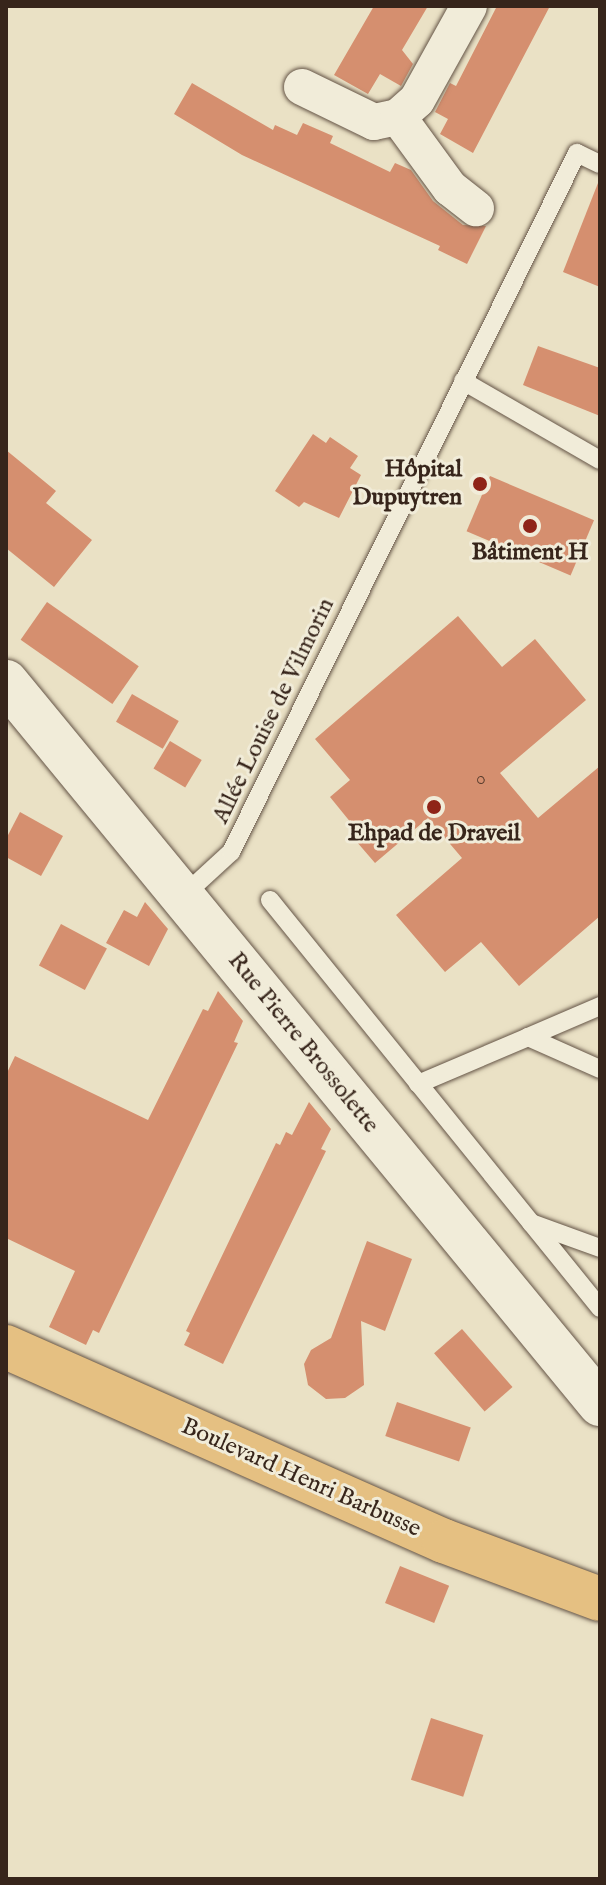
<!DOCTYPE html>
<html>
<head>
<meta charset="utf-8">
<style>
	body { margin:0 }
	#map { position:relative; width:606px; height:1885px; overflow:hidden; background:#eae1c5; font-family:"IM FELL English",serif }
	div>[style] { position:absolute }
	.building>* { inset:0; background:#d58f6f; transform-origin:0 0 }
	.roads { filter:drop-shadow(0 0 2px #645446) drop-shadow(0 0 2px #645446) }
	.lane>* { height:18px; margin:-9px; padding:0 9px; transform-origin:9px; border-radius:9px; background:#f1ecd9 }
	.street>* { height:36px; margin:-18px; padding:0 18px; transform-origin:18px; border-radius:18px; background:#f1ecd9 }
	.secondary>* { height:44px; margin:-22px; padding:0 22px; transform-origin:22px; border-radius:22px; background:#f1ecd9 }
	.primary>* { height:44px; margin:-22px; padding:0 22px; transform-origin:22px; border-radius:22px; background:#e5c082 }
	.dots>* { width:22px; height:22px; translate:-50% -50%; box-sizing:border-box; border:4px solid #f1ecd9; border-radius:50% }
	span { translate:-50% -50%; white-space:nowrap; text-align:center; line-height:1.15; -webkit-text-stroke:6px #f1ecd9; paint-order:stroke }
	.number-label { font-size:20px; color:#5e4030 }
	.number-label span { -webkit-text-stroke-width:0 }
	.poi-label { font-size:24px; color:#37251b; font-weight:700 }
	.right { translate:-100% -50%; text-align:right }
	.street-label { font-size:24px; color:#37251b }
	.frame { position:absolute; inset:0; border:8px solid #37251b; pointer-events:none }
</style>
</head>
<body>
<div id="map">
	<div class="building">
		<div style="clip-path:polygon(374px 6px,428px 6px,402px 50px,413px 64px,401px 86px,380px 74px,368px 94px,334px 75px)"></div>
		<div style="clip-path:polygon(497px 6px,550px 6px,473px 153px,440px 134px,448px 119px,435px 112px,450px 83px,456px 86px)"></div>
		<div style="clip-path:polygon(192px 83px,273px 130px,275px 125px,297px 135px,303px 123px,333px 136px,330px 143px,390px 172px,395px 163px,411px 170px,433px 201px,463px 225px,486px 226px,467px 264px,438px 250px,440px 246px,242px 155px,174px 114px)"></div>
		<div style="clip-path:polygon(598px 183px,600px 183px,600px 287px,563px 272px)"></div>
		<div style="clip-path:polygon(538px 346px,600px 368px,600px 416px,523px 385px)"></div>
		<div style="clip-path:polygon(313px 434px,326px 443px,330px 437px,358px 456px,350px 468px,361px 475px,339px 518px,304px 502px,299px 507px,275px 491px)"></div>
		<div style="clip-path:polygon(6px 450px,56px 491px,46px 503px,92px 540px,54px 587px,6px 548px)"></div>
		<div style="left:490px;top:476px;width:113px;height:60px;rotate:23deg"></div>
		<div style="left:47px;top:602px;width:112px;height:46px;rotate:35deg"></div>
		<div style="clip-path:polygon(458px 616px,502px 667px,535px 639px,586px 700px,500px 773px,538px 818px,600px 766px,600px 916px,519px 986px,481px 942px,445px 972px,396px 915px,462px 858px,428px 818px,375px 863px,350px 834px,356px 829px,330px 797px,350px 780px,315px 739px)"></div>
		<div style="left:132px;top:694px;width:54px;height:32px;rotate:30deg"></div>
		<div style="left:170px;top:741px;width:37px;height:32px;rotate:31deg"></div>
		<div style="clip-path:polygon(20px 812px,63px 836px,41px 876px,6px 857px,6px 839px)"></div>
		<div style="clip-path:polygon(145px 902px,168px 929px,149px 966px,106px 943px,124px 910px,137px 917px)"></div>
		<div style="left:61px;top:924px;width:52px;height:47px;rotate:28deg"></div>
		<div style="clip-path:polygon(218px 991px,243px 1021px,234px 1042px,238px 1043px,99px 1333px,93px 1330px,86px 1345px,49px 1327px,75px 1271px,6px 1238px,6px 1075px,15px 1056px,148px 1120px,203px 1009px,208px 1011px)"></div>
		<div style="clip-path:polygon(309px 1102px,331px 1129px,321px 1149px,326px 1151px,223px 1364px,184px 1345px,190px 1333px,186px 1331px,276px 1143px,280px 1145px,286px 1132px,292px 1135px)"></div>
		<div style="clip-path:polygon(367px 1241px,412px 1259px,385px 1331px,361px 1321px,364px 1385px,345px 1398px,326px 1399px,308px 1385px,304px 1364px,311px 1350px,331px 1338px)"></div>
		<div style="left:462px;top:1329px;width:77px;height:37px;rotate:49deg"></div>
		<div style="left:397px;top:1402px;width:78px;height:36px;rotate:19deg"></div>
		<div style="left:400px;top:1566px;width:53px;height:40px;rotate:22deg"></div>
		<div style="left:431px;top:1718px;width:55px;height:65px;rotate:18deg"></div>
	</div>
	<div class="roads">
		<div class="lane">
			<div style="left:463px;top:381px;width:158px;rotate:30deg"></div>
			<div style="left:182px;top:897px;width:67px;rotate:-42.6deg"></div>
			<div style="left:231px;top:852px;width:780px;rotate:-63.66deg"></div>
			<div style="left:577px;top:153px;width:25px;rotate:26deg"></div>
			<div style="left:270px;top:900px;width:525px;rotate:51.03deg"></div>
			<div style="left:528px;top:1037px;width:78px;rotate:-23.3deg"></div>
			<div style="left:418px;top:1084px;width:120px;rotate:-23.1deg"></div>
			<div style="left:528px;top:1037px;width:79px;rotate:24deg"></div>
			<div style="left:531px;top:1223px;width:73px;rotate:19.9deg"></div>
		</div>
		<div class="street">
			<div style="left:302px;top:87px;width:80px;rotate:25.9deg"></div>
			<div style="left:374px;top:122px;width:25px;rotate:-12deg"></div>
			<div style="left:398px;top:117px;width:25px;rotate:-42deg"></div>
			<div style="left:417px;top:100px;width:107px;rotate:-61deg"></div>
			<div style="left:398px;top:117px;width:88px;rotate:53.8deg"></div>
			<div style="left:450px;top:188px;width:33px;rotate:38deg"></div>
		</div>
		<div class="secondary">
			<div style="left:6px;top:682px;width:935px;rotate:50.56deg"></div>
		</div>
		<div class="primary">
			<div style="left:6px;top:1347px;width:479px;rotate:23.9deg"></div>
			<div style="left:444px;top:1541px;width:166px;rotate:20.4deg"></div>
		</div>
	</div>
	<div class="dots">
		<div style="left:480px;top:484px;background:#8f2418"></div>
		<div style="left:530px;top:526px;background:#8f2418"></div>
		<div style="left:434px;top:807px;background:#8f2418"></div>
	</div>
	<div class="number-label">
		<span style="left:481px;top:778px">0</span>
	</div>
	<div class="poi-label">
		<span class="right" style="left:462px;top:484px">Hôpital<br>Dupuytren</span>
		<span style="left:530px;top:553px">Bâtiment H</span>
		<span style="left:434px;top:834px">Ehpad de Draveil</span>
	</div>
	<div class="street-label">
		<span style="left:274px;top:711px;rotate:-64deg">Allée Louise de Vilmorin</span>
		<span style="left:303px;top:1043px;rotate:51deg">Rue Pierre Brossolette</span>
		<span style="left:301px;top:1478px;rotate:24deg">Boulevard Henri Barbusse</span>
	</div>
	<div class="frame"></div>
</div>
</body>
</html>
